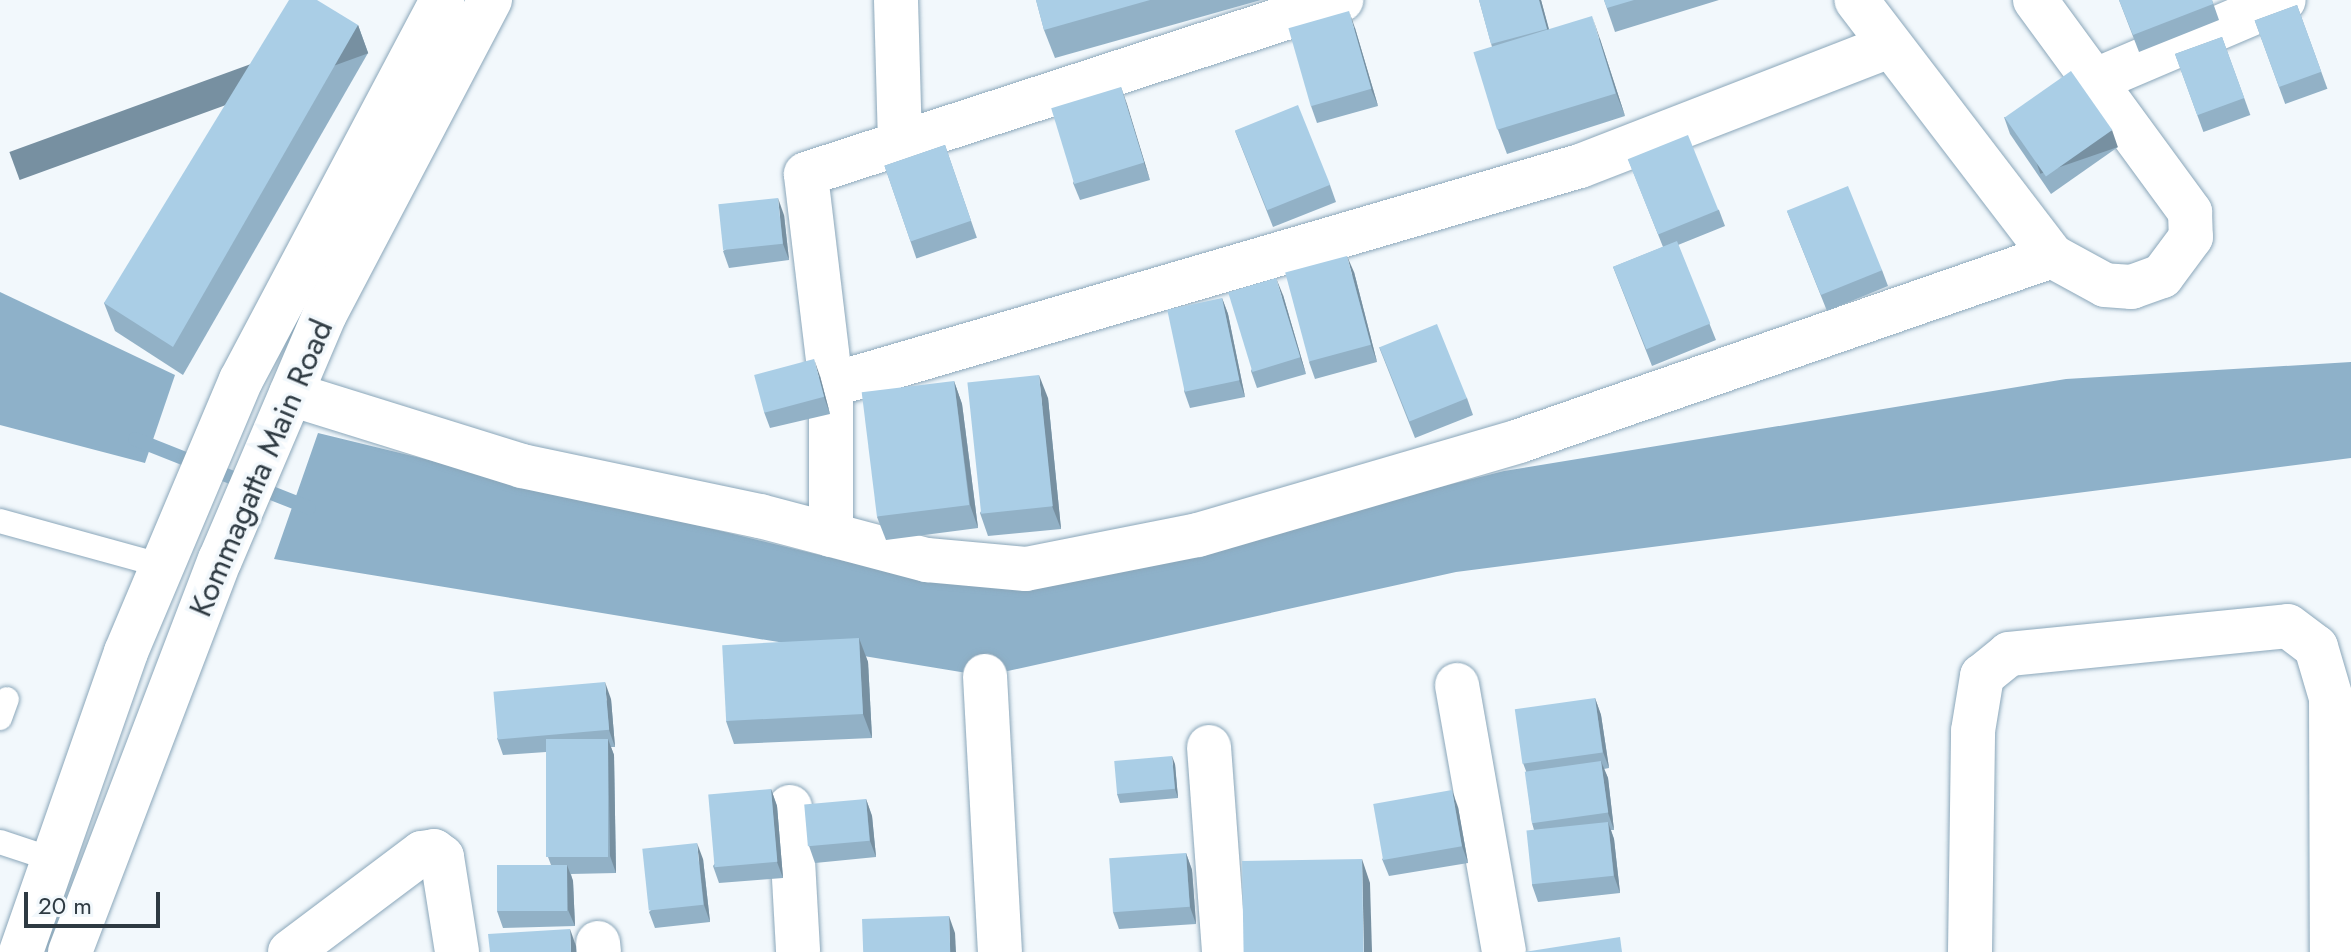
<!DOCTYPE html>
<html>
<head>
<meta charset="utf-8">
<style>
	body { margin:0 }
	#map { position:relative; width:2351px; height:952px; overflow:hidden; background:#f2f8fc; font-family:Jost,sans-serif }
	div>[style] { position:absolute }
	.water>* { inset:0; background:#8eb1c9 }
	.stream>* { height:14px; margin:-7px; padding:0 7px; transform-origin:7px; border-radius:7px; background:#8eb1c9 }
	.roads { filter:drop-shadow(0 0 2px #8ba7ba) drop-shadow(0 0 2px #8ba7ba) }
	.service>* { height:24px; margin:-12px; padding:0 12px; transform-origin:12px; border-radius:12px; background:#fff }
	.minor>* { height:44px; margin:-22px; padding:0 22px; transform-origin:22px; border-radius:22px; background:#fff }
	.secondary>* { height:44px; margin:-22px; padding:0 22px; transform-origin:22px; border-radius:22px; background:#fff }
	.wall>* { inset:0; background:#92b1c6; transform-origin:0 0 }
	.shaded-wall>* { inset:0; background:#7790a1; transform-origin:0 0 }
	.building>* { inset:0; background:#aacee6; transform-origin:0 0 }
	span { translate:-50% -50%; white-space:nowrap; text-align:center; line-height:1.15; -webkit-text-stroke:7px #f2f8fc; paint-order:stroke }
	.street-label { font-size:32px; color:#2e3a42 }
	.scale { position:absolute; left:24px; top:892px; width:136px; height:36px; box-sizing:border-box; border:4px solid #2e3a42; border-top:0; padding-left:10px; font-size:24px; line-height:28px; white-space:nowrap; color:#2e3a42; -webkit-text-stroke:6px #f2f8fc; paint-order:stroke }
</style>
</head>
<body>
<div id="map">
	<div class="water">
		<div style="clip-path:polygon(0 292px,175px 375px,145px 463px,0 425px)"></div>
		<div style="clip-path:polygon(2351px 362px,2351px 458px,1456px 572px,985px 676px,274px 559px,318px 433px,848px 562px,1200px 547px,1504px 471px,2066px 379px)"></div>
	</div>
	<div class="stream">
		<div style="left:135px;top:439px;width:187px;rotate:21.6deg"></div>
	</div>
	<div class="roads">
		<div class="service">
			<div style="left:0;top:521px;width:166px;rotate:15.4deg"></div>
			<div style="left:0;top:718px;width:20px;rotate:-70deg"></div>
			<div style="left:0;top:842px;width:60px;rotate:18.4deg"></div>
		</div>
		<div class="minor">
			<div style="left:896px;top:0;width:144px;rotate:88.4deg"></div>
			<div style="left:2035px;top:0;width:263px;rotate:53.8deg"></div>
			<div style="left:2190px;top:212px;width:25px;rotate:88deg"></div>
			<div style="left:2191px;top:237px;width:49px;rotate:126.6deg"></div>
			<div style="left:2162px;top:276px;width:32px;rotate:160deg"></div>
			<div style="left:2132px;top:287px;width:27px;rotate:-176deg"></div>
			<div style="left:2105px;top:285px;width:60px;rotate:-151.3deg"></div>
			<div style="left:2096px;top:80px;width:204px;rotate:-23.1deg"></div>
			<div style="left:831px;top:385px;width:212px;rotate:-96.8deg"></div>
			<div style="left:806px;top:174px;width:563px;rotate:-18.02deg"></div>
			<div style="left:291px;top:394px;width:242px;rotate:17.3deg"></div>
			<div style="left:522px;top:466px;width:243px;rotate:11.9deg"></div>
			<div style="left:760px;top:516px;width:173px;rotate:14.8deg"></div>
			<div style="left:927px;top:560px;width:99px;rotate:5.2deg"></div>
			<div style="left:1026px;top:569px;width:175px;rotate:-11.2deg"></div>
			<div style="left:1198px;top:535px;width:334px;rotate:-16.3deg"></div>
			<div style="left:1519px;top:441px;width:564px;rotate:-19.14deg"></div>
			<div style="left:2052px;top:256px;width:322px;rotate:-127.4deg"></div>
			<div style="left:831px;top:535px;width:150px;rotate:-90deg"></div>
			<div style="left:831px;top:385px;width:780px;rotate:-16.3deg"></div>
			<div style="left:1580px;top:166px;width:332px;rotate:-21.2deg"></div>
			<div style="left:985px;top:676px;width:276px;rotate:86.9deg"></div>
			<div style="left:1457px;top:685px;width:271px;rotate:80deg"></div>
			<div style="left:1209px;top:747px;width:206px;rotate:85.8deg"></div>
			<div style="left:790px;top:807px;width:145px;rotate:86.8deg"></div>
			<div style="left:598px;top:943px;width:9px;rotate:84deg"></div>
			<div style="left:290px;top:952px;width:165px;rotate:-36.9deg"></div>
			<div style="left:422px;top:853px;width:12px;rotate:-9deg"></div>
			<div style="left:434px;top:851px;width:10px;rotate:37deg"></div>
			<div style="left:442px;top:857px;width:96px;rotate:81deg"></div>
			<div style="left:1970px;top:952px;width:221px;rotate:-89.2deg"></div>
			<div style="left:1973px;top:731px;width:56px;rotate:-80.7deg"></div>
			<div style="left:1982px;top:676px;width:35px;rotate:-39deg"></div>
			<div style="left:2009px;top:654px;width:280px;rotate:-5.7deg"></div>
			<div style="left:2288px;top:626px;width:35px;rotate:37deg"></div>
			<div style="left:2316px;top:647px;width:53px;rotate:73.6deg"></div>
			<div style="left:2331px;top:698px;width:254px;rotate:89.8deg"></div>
		</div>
		<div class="secondary">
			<div style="left:21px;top:952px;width:318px;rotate:-70.7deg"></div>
			<div style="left:126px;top:652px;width:295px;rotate:-67.1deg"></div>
			<div style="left:241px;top:380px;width:430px;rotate:-62.1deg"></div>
			<div style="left:70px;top:952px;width:420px;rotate:-69.1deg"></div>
			<div style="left:220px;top:560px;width:267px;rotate:-66.9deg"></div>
			<div style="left:325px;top:314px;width:355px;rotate:-62.3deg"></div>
		</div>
	</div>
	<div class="wall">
		<div style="clip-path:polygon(1036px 0,1261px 0,1055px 58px,1044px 30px)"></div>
		<div style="clip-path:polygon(1479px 0,1541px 0,1549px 29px,1600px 39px,1625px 116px,1507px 154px,1498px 130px,1492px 47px)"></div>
		<div style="clip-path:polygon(1604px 0,1719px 0,1615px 32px)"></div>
		<div style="clip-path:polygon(2119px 0,2212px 0,2219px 20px,2139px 52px)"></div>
		<div style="left:2297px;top:5px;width:89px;height:45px;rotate:70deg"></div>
		<div style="clip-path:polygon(358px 25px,368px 53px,183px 375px,115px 331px,104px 303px)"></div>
		<div style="clip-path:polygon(1355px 28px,1378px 106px,1317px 123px,1311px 106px)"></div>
		<div style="left:2222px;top:37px;width:83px;height:50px;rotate:70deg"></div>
		<div style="clip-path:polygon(1121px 87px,1150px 180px,1080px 200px,1073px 183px)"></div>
		<div style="clip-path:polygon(2004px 117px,2118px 147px,2051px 194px,2010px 134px)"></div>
		<div style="clip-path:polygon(1235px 131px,1330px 185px,1336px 202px,1273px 227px)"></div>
		<div style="left:945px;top:145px;width:98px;height:64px;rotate:71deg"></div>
		<div style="clip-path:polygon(1628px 159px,1719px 210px,1725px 226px,1678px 245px,1716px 340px,1652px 366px,1613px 267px,1663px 247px)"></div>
		<div style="clip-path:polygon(1787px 211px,1882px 270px,1888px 286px,1827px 311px)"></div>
		<div style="clip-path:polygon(784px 215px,789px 260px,729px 268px,723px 251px)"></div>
		<div style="clip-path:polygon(1354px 272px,1377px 362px,1315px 379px,1309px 362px)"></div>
		<div style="clip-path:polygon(1283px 295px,1306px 374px,1257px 388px,1251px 371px)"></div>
		<div style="clip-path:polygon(1222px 298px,1228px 314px,1245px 397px,1190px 408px,1184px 391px)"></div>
		<div style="clip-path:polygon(1379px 347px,1467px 398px,1473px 415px,1415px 438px)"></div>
		<div style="clip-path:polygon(820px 376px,830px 414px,770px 428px,764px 412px)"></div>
		<div style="clip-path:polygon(954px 381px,962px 404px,978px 528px,886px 540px,877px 517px)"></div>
		<div style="clip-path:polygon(1048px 398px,1061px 529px,988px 536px,980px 513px)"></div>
		<div style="clip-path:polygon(859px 638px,868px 662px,872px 738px,734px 744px,726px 721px)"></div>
		<div style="clip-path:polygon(1595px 698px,1601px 715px,1609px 768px,1604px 769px,1608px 778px,1614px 830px,1611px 830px,1614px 839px,1620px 893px,1538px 902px,1532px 885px,1534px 830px,1532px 823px,1526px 771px,1523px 763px)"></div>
		<div style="clip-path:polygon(611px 699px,615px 747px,611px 747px,614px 755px,616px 873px,571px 874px,573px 881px,575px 926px,503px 928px,497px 911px,551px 865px,548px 857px,546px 752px,503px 755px,497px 738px)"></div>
		<div style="clip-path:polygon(1175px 764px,1178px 798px,1120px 803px,1117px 794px)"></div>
		<div style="clip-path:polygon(771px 789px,777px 806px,783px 878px,719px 883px,713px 866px)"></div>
		<div style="clip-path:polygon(866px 799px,872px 816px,876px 857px,815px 863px,809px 846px)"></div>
		<div style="clip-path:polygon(1458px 807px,1468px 863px,1389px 876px,1382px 859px)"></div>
		<div style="clip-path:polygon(1186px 853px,1192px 870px,1196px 924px,1119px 929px,1113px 912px)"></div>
		<div style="clip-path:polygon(703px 859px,710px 922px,655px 928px,649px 912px)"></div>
	</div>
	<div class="shaded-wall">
		<div style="clip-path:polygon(1539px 0,1541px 0,1553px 45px,1547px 29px)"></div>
		<div style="clip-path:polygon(1349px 11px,1355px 28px,1378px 106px,1371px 89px)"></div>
		<div style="clip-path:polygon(1592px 16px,1600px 39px,1625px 116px,1616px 93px)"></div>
		<div style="left:358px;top:25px;width:30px;height:371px;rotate:70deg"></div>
		<div style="clip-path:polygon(1121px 87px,1127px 104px,1150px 180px,1144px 163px)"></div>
		<div style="left:2112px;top:130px;width:18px;height:82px;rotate:71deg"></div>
		<div style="clip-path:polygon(778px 198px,784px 215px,789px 260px,783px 244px)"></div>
		<div style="clip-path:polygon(1347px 256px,1354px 272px,1377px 362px,1371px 345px)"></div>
		<div style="clip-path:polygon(1276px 278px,1283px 295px,1306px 374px,1300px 357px)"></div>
		<div style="clip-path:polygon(1222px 298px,1228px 314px,1245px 397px,1239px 380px)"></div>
		<div style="clip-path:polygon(814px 359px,820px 376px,830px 414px,824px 397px)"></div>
		<div style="clip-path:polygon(1039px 375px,1048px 398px,1061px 529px,1052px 506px)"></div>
		<div style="clip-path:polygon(954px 381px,962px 404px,978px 528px,970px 505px)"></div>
		<div style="clip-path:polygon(859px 638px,868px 662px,872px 738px,863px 714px)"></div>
		<div style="clip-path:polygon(605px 682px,611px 699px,615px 747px,609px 730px)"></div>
		<div style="clip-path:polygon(1595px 698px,1601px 715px,1609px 768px,1603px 752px)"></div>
		<div style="clip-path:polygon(608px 739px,614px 755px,616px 873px,610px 856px)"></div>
		<div style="clip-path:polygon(1172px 756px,1175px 764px,1178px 798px,1175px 789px)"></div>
		<div style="clip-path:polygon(1601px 761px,1608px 778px,1614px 830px,1608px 813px)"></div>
		<div style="clip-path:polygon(771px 789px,777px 806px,783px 878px,777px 862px)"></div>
		<div style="clip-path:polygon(1452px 790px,1458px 807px,1468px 863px,1462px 846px)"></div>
		<div style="clip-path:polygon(866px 799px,872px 816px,876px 857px,870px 841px)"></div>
		<div style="clip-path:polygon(1608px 822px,1614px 839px,1620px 893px,1614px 876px)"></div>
		<div style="clip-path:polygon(697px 843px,703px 859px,710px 922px,704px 905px)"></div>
		<div style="clip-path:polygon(1186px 853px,1192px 870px,1196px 924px,1190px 907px)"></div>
		<div style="clip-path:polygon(1362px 859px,1370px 883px,1372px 952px,1364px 952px)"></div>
		<div style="clip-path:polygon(567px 865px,573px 881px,575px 926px,568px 910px)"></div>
		<div style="clip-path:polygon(949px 916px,955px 933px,956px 952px,950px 952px)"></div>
		<div style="clip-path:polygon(570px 929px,576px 946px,576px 952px,571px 952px)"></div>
	</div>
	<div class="building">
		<div style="clip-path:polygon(289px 0,317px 0,358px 25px,173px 347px,104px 303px)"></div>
		<div style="clip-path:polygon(1036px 0,1150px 0,1044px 30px)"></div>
		<div style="clip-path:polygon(1479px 0,1539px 0,1547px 29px,1491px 44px)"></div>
		<div style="clip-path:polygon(1604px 0,1634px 0,1607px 8px)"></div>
		<div style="clip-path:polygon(2119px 0,2212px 0,2213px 4px,2133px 35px)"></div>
		<div style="left:2297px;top:5px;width:71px;height:45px;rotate:70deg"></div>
		<div style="left:1349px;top:11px;width:81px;height:63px;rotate:74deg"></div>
		<div style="left:1592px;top:16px;width:81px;height:124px;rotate:73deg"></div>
		<div style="left:2222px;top:37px;width:65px;height:50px;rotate:70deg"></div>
		<div style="left:2071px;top:71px;width:72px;height:81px;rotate:55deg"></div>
		<div style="left:1121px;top:87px;width:79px;height:73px;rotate:73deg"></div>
		<div style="left:1298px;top:105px;width:86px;height:68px;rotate:68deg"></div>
		<div style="left:1688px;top:135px;width:81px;height:65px;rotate:68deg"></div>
		<div style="left:945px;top:145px;width:80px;height:64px;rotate:71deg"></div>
		<div style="left:1848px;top:186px;width:91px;height:66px;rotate:68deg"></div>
		<div style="left:778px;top:198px;width:46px;height:60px;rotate:84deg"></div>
		<div style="left:1677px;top:241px;width:89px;height:69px;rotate:68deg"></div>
		<div style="left:1347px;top:256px;width:92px;height:64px;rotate:75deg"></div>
		<div style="left:1276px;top:278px;width:83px;height:50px;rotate:73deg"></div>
		<div style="left:1222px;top:298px;width:84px;height:56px;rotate:78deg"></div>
		<div style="left:1437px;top:324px;width:80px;height:62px;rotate:68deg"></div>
		<div style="left:814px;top:359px;width:39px;height:62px;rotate:75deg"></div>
		<div style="left:1039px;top:375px;width:132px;height:72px;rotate:84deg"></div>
		<div style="left:954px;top:381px;width:125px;height:93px;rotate:83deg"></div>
		<div style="left:859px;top:638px;width:76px;height:137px;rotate:87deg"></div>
		<div style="left:605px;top:682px;width:48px;height:112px;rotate:85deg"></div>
		<div style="left:1595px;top:698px;width:55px;height:81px;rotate:82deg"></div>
		<div style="left:546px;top:739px;width:62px;height:118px"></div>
		<div style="left:1172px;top:756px;width:33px;height:58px;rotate:85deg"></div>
		<div style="left:1601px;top:761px;width:52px;height:77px;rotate:82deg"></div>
		<div style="left:771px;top:789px;width:73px;height:63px;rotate:85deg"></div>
		<div style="left:1452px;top:790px;width:57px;height:80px;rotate:80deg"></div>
		<div style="left:866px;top:799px;width:42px;height:62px;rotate:85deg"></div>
		<div style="left:1608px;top:822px;width:54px;height:82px;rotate:84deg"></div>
		<div style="left:697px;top:843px;width:62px;height:55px;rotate:84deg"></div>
		<div style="left:1186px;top:853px;width:54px;height:77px;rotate:86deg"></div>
		<div style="left:1362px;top:859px;width:93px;height:120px;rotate:89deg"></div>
		<div style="left:497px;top:865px;width:70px;height:46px"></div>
		<div style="left:949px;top:916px;width:36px;height:87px;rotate:88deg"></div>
		<div style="clip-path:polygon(570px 929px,571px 952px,490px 952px,488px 934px)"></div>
		<div style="clip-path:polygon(1620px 937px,1622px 952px,1524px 952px)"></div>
	</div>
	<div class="street-label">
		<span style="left:261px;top:468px;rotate:-67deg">Kommagatta Main Road</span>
	</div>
	<div class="scale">20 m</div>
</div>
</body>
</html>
